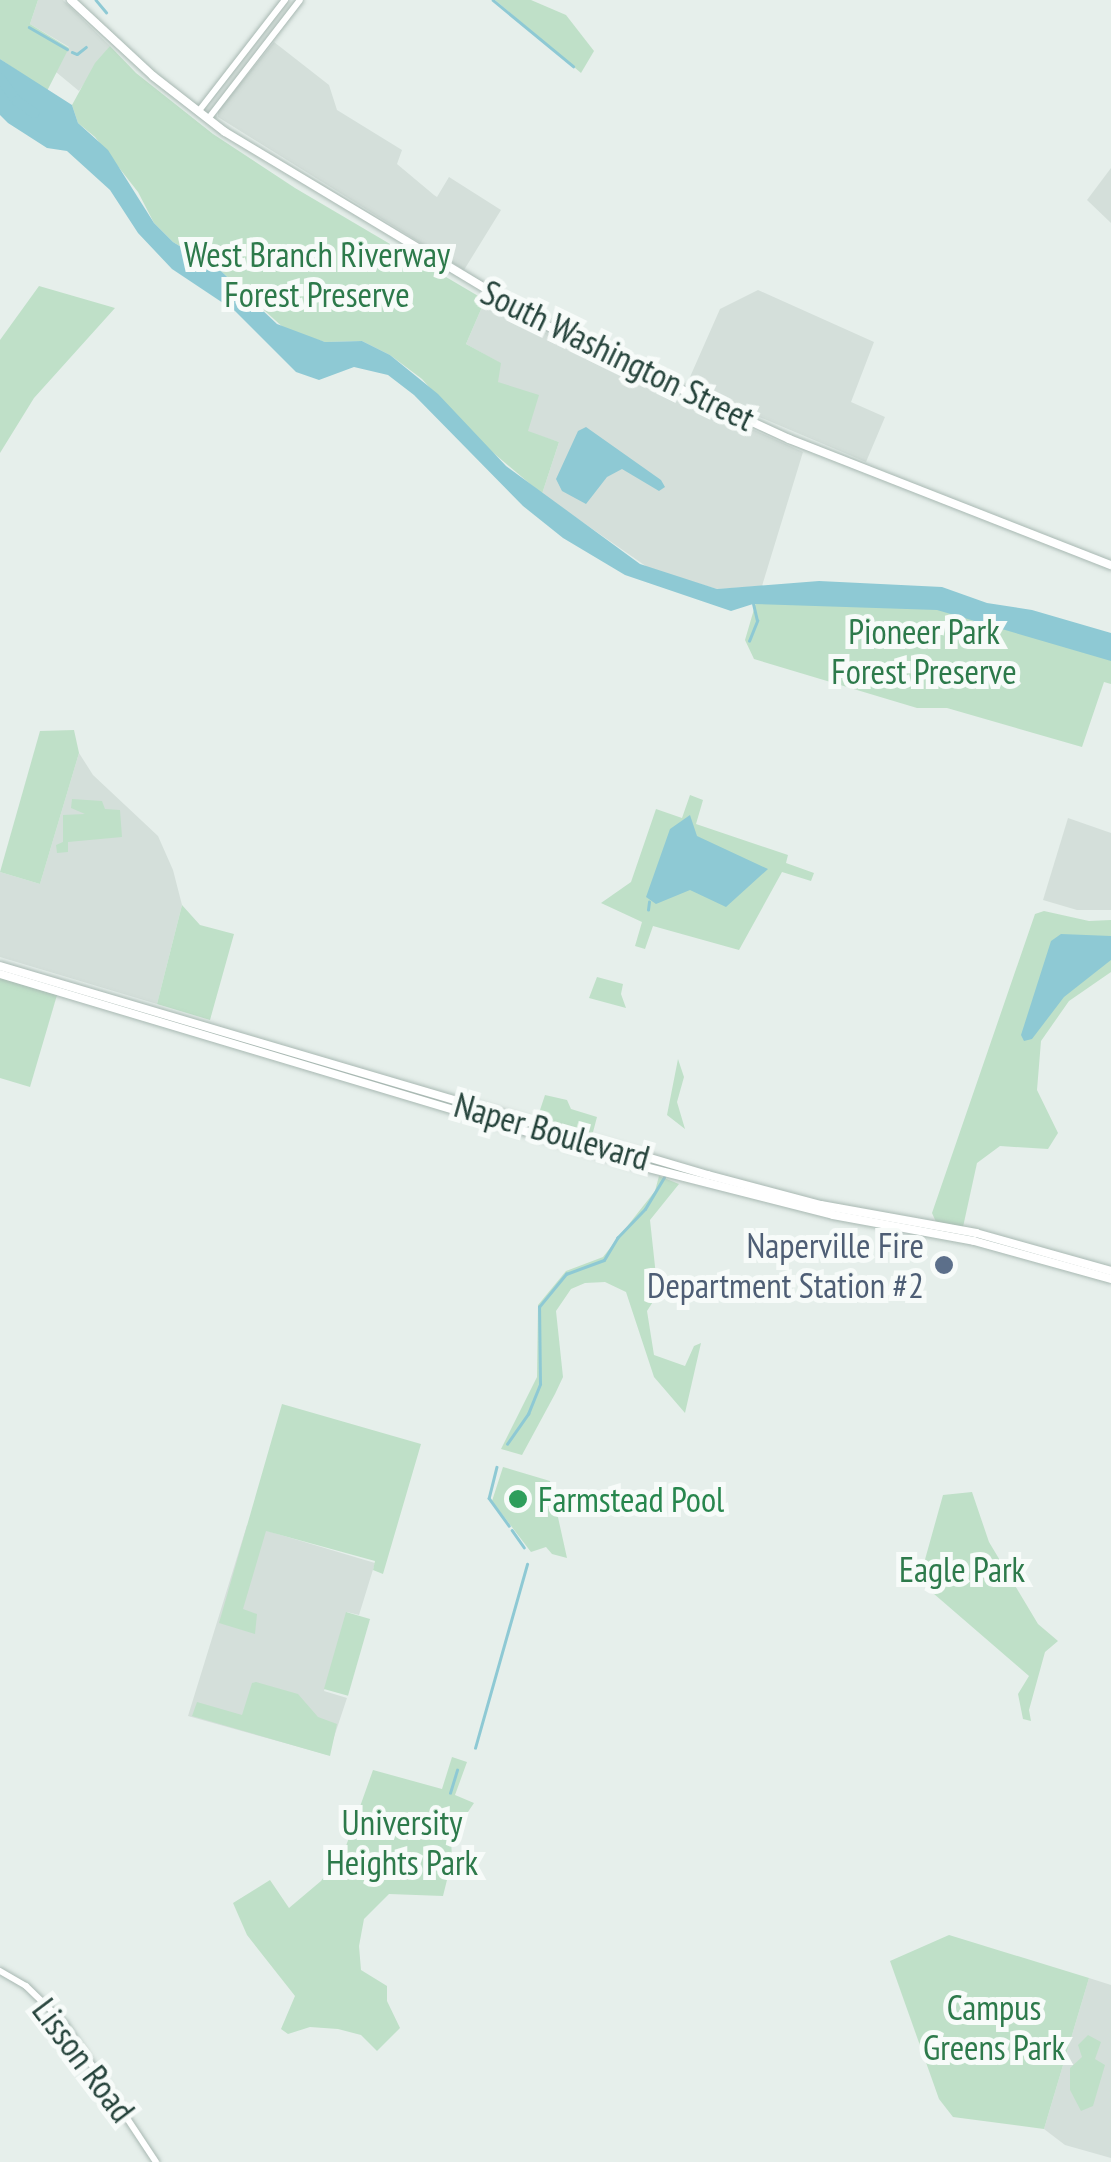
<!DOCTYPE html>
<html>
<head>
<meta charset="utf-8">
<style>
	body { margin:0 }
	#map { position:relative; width:1111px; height:2162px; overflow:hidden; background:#e6efeb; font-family:"PT Sans Narrow",sans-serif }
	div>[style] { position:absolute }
	.built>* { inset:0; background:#d4dfda }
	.green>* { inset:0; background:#bfe0c8; transform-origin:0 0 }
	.water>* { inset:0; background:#8ec9d4 }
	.stream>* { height:2.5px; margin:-1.25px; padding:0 1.25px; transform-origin:1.25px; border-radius:1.25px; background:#8ec9d4 }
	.river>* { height:10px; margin:-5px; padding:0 5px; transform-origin:5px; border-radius:5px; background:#8ec9d4 }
	.roads { filter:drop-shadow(0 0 2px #a8b8b2) drop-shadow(0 0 2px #a8b8b2) }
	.tertiary>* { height:6px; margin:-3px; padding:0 3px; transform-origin:3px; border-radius:3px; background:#fff }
	.secondary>* { height:8px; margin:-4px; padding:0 4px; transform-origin:4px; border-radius:4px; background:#fff }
	.dots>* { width:28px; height:28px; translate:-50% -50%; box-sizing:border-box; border:5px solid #f7fbf9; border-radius:50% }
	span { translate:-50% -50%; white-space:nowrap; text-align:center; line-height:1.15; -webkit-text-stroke:10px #f7fbf9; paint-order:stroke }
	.park-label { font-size:35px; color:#2d7a4b }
	.street-label { font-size:35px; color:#24423a }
	.service-label { font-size:35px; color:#4e5e75 }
	.right { translate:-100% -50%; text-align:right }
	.leisure-label { font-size:35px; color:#27864d }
	.left { translate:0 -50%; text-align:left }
</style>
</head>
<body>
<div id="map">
	<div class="built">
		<div style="clip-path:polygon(38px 0,63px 0,110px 46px,79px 91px,56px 72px,69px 47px,30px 24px)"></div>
		<div style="clip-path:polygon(274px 42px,329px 85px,337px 110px,402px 150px,397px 164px,434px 195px,437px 197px,449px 177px,501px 210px,464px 270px,218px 117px,218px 111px)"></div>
		<div style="clip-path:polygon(1111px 168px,1111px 223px,1087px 200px)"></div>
		<div style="clip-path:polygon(758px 290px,874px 342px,851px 402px,885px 417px,866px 462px,686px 386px,720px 309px)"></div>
		<div style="clip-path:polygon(485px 300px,587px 355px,803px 452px,762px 586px,717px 589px,650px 569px,542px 494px,559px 442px,528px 432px,497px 380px,500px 363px,466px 344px)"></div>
		<div style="clip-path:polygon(79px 753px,93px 775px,158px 836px,173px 870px,182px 905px,157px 1004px,0 957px,0 872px,40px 884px)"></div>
		<div style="clip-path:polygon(1068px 818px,1111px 833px,1111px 910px,1077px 910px,1043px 900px)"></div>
		<div style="clip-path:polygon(247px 1525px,375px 1563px,359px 1615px,347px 1612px,324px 1691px,347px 1698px,328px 1755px,188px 1716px)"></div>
		<div style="clip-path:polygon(1089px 1978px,1111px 1985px,1111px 2158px,1065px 2145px,1044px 2129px)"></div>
	</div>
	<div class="green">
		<div style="clip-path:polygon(0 0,38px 0,30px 24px,69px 48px,47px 91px,0 59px)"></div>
		<div style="clip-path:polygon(495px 0,531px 0,566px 15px,594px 51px,581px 73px)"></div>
		<div style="clip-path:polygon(110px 46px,136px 73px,213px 134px,295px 188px,485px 300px,466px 344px,501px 363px,498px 382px,539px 395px,528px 431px,559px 442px,542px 494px,470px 433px,422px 379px,390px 355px,362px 341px,325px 342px,286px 330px,222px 272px,173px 242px,154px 223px,138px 192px,95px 137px,78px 123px,72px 105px,95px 63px)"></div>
		<div style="clip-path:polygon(39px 286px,115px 308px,34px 398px,0 453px,0 340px)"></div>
		<div style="clip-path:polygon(913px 593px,1111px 646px,1111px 684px,1104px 682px,1082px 747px,947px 708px,917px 708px,754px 659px,745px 640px,757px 599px)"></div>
		<div style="clip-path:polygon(74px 730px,79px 753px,40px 884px,0 872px,40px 731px)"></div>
		<div style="clip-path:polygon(690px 795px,703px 800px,696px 824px,788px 855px,786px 863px,814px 873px,811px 881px,782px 872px,739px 950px,653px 926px,645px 949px,635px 946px,642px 922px,601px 903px,631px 882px,656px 809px,682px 818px)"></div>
		<div style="clip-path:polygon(72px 799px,102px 801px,105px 809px,120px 810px,122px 837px,68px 842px,68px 852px,57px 853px,56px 845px,63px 842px,63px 815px,85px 814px,71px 808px)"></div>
		<div style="clip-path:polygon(182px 905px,200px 925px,234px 934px,210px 1020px,157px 1004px)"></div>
		<div style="clip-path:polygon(1044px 911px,1089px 921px,1111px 920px,1111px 972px,1069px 1001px,1041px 1041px,1037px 1090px,1058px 1133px,1048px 1149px,1000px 1146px,977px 1163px,963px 1227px,936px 1222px,932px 1213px,1035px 914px)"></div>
		<div style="clip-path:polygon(597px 977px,623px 984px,621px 994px,626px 1008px,589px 998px)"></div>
		<div style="clip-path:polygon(0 978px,57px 995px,30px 1087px,0 1078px)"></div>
		<div style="clip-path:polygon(678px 1059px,684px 1077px,677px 1102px,685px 1129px,667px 1115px)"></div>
		<div style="clip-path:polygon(545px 1095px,567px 1100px,571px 1109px,597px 1117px,592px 1136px,537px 1119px)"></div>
		<div style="clip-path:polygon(659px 1176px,679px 1184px,650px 1220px,658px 1294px,647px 1311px,654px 1355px,685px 1366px,694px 1346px,701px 1343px,685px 1413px,654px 1377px,626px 1292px,605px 1282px,585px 1283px,571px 1289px,556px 1311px,563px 1377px,555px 1394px,522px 1455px,501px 1449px,537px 1377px,538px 1305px,566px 1271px,603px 1257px,655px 1191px)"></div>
		<div style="clip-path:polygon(282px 1404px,421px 1444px,383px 1574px,373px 1570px,375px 1561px,266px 1531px,243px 1609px,257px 1614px,255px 1634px,219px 1623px)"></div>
		<div style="clip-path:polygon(503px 1467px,550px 1481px,567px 1558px,552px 1554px,546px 1547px,531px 1552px,492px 1501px)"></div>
		<div style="clip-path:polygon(972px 1492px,989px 1542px,1038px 1624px,1058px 1641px,1045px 1652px,1029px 1710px,1031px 1721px,1023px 1719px,1018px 1694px,1029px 1676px,919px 1581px,943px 1495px)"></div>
		<div style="left:346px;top:1612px;width:25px;height:80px;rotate:16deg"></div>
		<div style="clip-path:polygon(256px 1682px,298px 1694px,318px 1717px,337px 1724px,330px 1756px,192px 1716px,197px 1702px,242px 1715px,252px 1683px)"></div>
		<div style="clip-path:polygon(452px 1757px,467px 1762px,455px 1795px,474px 1803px,451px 1837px,452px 1860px,443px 1896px,389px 1894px,364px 1919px,359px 1946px,361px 1970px,387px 1986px,387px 2001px,400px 2028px,377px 2051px,361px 2035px,338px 2029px,310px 2027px,288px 2034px,281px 2029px,295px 1996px,247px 1935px,233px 1903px,270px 1880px,289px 1908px,321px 1881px,346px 1846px,373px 1770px,442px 1789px)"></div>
		<div style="clip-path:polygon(949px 1935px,1089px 1978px,1044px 2129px,953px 2117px,939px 2099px,890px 1961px)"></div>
		<div style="clip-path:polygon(1088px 2035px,1101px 2042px,1095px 2059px,1105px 2065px,1093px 2106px,1081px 2111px,1070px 2090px,1070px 2068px,1082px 2057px,1078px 2045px)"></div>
	</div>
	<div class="water">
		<div style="clip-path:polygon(0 59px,72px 105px,78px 123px,108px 150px,154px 223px,173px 242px,222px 272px,277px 324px,325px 342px,362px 341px,390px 355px,438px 394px,506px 466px,640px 564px,717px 589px,819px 581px,942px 587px,987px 603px,1032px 610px,1111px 633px,1111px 661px,937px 610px,753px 604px,731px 611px,625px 575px,563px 538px,523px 506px,414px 395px,388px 375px,354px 367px,319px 380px,296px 372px,235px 311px,172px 269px,138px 233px,110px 190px,67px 151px,47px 148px,8px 123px,0 115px)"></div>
		<div style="clip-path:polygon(586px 427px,661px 480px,665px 487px,659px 491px,622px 469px,607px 477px,586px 504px,562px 491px,556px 479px,578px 431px)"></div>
		<div style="clip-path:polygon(690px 815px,697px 836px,768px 869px,726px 907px,690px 890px,656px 904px,646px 897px,670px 829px)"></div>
		<div style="clip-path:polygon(1061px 934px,1111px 936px,1111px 960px,1064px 997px,1032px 1039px,1024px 1041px,1021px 1035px,1051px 941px)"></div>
	</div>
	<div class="stream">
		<div style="left:96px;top:0;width:16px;rotate:50deg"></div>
		<div style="left:493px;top:0;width:104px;rotate:39.5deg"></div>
		<div style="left:29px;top:27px;width:44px;rotate:30.1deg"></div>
		<div style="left:72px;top:52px;width:5px;rotate:22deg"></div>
		<div style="left:77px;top:54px;width:11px;rotate:-38deg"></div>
		<div style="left:749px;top:641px;width:22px;rotate:-68deg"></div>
		<div style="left:757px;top:621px;width:17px;rotate:-103deg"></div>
		<div style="left:648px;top:910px;width:8px;rotate:-83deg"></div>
		<div style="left:507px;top:1444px;width:37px;rotate:-55deg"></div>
		<div style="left:528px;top:1414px;width:32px;rotate:-68deg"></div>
		<div style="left:540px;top:1384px;width:77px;rotate:-90.7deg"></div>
		<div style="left:539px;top:1307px;width:43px;rotate:-50.7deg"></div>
		<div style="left:566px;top:1274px;width:40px;rotate:-20.2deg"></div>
		<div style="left:604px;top:1260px;width:26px;rotate:-59deg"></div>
		<div style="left:617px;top:1238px;width:40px;rotate:-46deg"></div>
		<div style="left:645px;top:1209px;width:37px;rotate:-59deg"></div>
		<div style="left:497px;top:1467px;width:32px;rotate:104deg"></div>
		<div style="left:489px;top:1498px;width:34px;rotate:54deg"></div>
		<div style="left:512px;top:1530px;width:21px;rotate:55deg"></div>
		<div style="left:475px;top:1748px;width:191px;rotate:-74.2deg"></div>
		<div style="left:450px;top:1793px;width:24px;rotate:-73deg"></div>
	</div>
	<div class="river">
		<div style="left:0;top:78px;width:29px;rotate:54deg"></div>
		<div style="left:17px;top:101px;width:21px;rotate:35deg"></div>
	</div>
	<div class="roads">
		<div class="tertiary">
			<div style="left:198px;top:112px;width:142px;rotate:-52.2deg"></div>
			<div style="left:208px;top:119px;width:150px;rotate:-52.3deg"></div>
			<div style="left:0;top:1971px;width:30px;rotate:30deg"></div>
			<div style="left:26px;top:1986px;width:53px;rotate:44.2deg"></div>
			<div style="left:64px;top:2023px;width:167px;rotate:56.5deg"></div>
		</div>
		<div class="secondary">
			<div style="left:71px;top:0;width:112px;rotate:42.8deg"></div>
			<div style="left:153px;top:76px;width:91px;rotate:37.9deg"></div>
			<div style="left:225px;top:132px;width:392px;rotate:31deg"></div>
			<div style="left:561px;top:334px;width:251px;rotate:24.7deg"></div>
			<div style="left:789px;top:439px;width:346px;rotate:21.4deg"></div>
			<div style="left:0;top:966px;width:738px;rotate:16.45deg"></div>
			<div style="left:708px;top:1175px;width:117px;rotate:14.9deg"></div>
			<div style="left:821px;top:1205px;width:158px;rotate:10.2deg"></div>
			<div style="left:976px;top:1233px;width:140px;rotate:15.7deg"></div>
			<div style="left:0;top:974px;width:669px;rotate:16.67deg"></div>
			<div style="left:641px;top:1166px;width:198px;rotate:14.3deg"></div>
			<div style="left:833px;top:1215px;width:143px;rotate:10.4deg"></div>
			<div style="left:974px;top:1241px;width:142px;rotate:15.5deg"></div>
		</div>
	</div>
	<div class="dots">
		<div style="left:944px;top:1265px;background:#5c6f8a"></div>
		<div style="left:518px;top:1499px;background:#2e9e5b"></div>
	</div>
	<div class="park-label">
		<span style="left:317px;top:274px">West Branch Riverway<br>Forest Preserve</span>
		<span style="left:924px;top:651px">Pioneer Park<br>Forest Preserve</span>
		<span style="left:962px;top:1569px">Eagle Park</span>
		<span style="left:402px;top:1842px">University<br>Heights Park</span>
		<span style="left:994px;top:2027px">Campus<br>Greens Park</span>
	</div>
	<div class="street-label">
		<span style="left:618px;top:355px;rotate:26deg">South Washington Street</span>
		<span style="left:552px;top:1131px;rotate:16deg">Naper Boulevard</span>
		<span style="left:84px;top:2060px;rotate:53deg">Lisson Road</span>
	</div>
	<div class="service-label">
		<span class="right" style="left:924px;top:1265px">Naperville Fire<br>Department Station #2</span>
	</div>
	<div class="leisure-label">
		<span class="left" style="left:538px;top:1499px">Farmstead Pool</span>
	</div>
</div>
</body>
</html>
